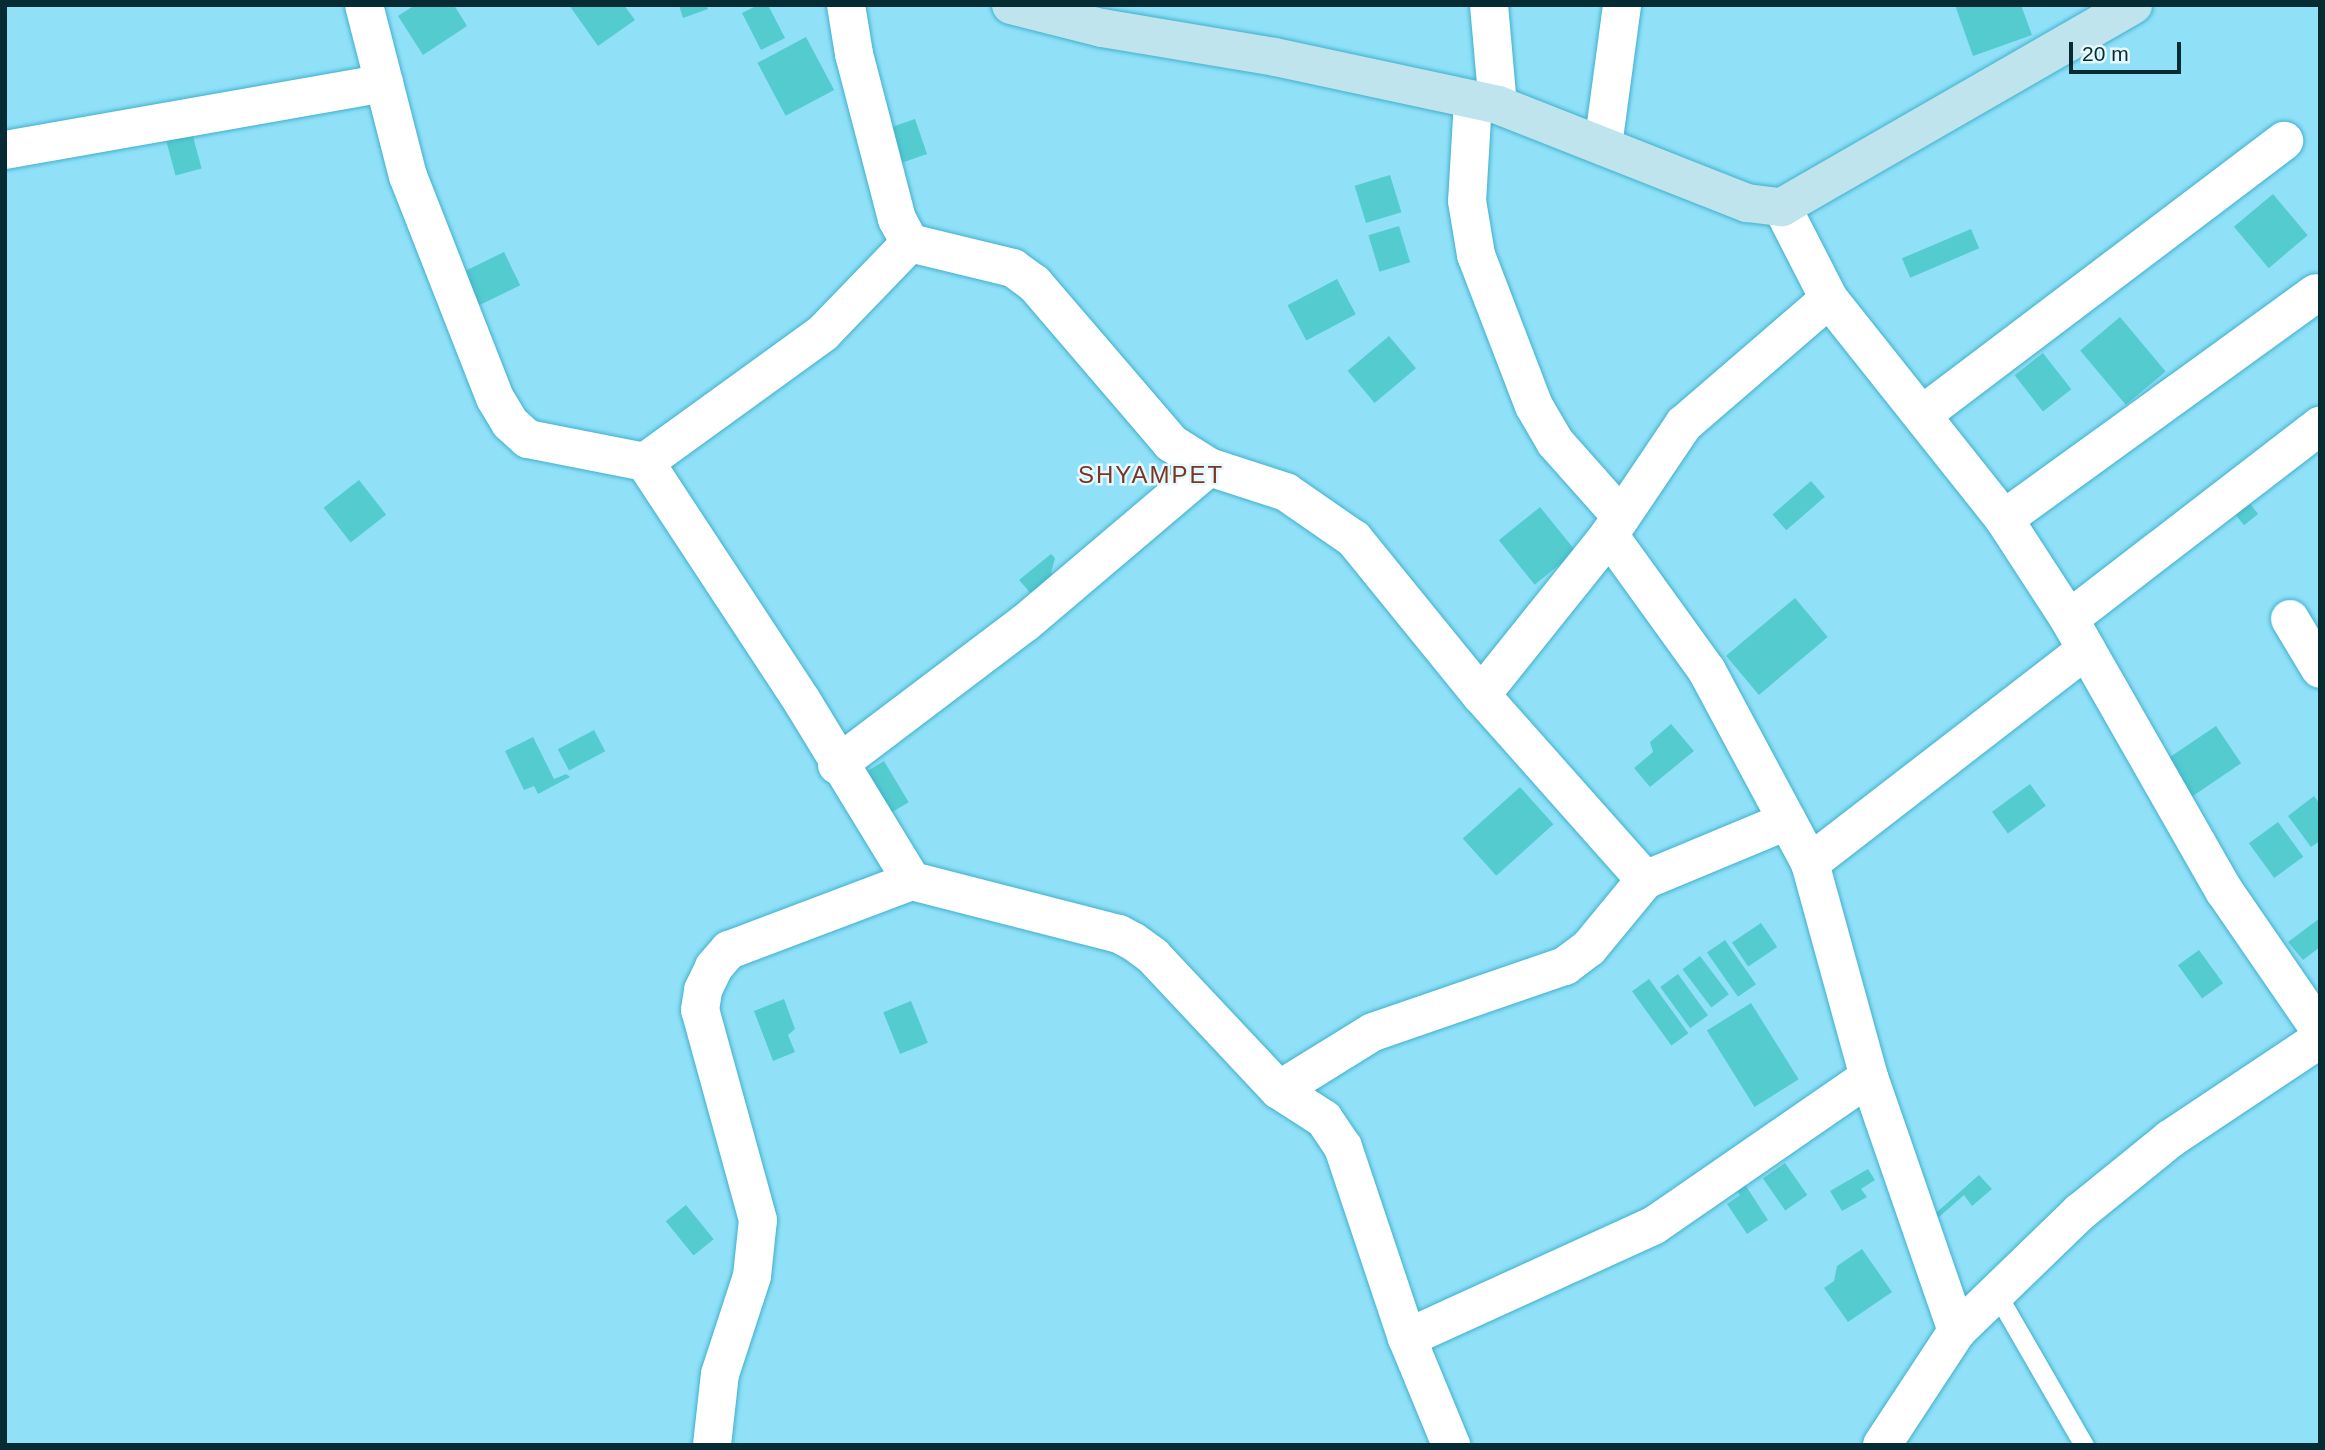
<!DOCTYPE html>
<html>
<head>
<meta charset="utf-8">
<style>
	body { margin:0 }
	#map { position:relative; width:2325px; height:1450px; overflow:hidden; background:#90e1f8; font-family:Helvetica,sans-serif }
	div>[style] { position:absolute }
	.building>* { inset:0; background:#54cbcf; transform-origin:0 0 }
	.roads { filter:drop-shadow(0 0 2px #41b0cc) drop-shadow(0 0 2px #41b0cc) }
	.lane>* { height:19px; margin:-9.5px; padding:0 9.5px; transform-origin:9.5px; border-radius:9.5px; background:#fff }
	.street>* { height:38px; margin:-19px; padding:0 19px; transform-origin:19px; border-radius:19px; background:#fff }
	.secondary>* { height:38px; margin:-19px; padding:0 19px; transform-origin:19px; border-radius:19px; background:#bfe4ed }
	span { translate:-50% -50%; white-space:nowrap; text-align:center; line-height:1.15; -webkit-text-stroke:5px #e5f8fd; paint-order:stroke }
	.quarter-label { font-size:24px; color:#7a3622; letter-spacing:2px }
	.frame { position:absolute; inset:0; border:7px solid #062b33; pointer-events:none }
	.scale { position:absolute; left:2069px; top:42px; width:112px; height:32px; box-sizing:border-box; border:4px solid #062b33; border-top:0; padding-left:9px; font-size:21px; line-height:24px; white-space:nowrap; color:#062b33; -webkit-text-stroke:5px #e5f8fd; paint-order:stroke }
</style>
</head>
<body>
<div id="map">
	<div class="building">
		<div style="clip-path:polygon(415px 5px,454px 5px,467px 26px,423px 55px,398px 16px)"></div>
		<div style="clip-path:polygon(569px 5px,624px 5px,635px 20px,598px 46px)"></div>
		<div style="clip-path:polygon(679px 5px,706px 5px,708px 9px,683px 18px)"></div>
		<div style="clip-path:polygon(758px 5px,768px 5px,785px 38px,761px 50px,742px 13px)"></div>
		<div style="clip-path:polygon(1955px 5px,2021px 5px,2032px 35px,1973px 56px)"></div>
		<div style="left:806px;top:37px;width:60px;height:55px;rotate:62deg"></div>
		<div style="left:915px;top:119px;width:37px;height:35px;rotate:71deg"></div>
		<div style="left:191px;top:129px;width:41px;height:27px;rotate:75deg"></div>
		<div style="left:1390px;top:175px;width:39px;height:37px;rotate:73deg"></div>
		<div style="left:2273px;top:194px;width:54px;height:51px;rotate:50deg"></div>
		<div style="left:1399px;top:226px;width:38px;height:32px;rotate:73deg"></div>
		<div style="left:1971px;top:229px;width:21px;height:75px;rotate:67deg"></div>
		<div style="left:504px;top:252px;width:37px;height:53px;rotate:64deg"></div>
		<div style="left:1337px;top:279px;width:40px;height:56px;rotate:62deg"></div>
		<div style="left:2120px;top:317px;width:71px;height:52px;rotate:50deg"></div>
		<div style="left:1389px;top:336px;width:42px;height:54px;rotate:50deg"></div>
		<div style="left:2043px;top:353px;width:46px;height:36px;rotate:52deg"></div>
		<div style="left:359px;top:480px;width:44px;height:45px;rotate:52deg"></div>
		<div style="left:1811px;top:481px;width:21px;height:51px;rotate:49deg"></div>
		<div style="left:2244px;top:496px;width:23px;height:18px;rotate:52deg"></div>
		<div style="left:1540px;top:507px;width:57px;height:53px;rotate:51deg"></div>
		<div style="clip-path:polygon(1051px 554px,1055px 558px,1051px 573px,1057px 579px,1034px 597px,1019px 580px)"></div>
		<div style="left:1795px;top:598px;width:51px;height:90px;rotate:50deg"></div>
		<div style="clip-path:polygon(1671px 724px,1694px 751px,1650px 787px,1634px 768px,1653px 752px,1650px 742px)"></div>
		<div style="left:2216px;top:726px;width:45px;height:69px;rotate:56deg"></div>
		<div style="left:594px;top:730px;width:24px;height:41px;rotate:62deg"></div>
		<div style="clip-path:polygon(533px 737px,554px 779px,566px 774px,570px 777px,538px 794px,534px 786px,524px 790px,505px 751px)"></div>
		<div style="left:884px;top:761px;width:48px;height:30px;rotate:59deg"></div>
		<div style="left:2030px;top:784px;width:27px;height:47px;rotate:54deg"></div>
		<div style="left:1520px;top:787px;width:50px;height:77px;rotate:48deg"></div>
		<div style="clip-path:polygon(2314px 796px,2320px 804px,2320px 841px,2311px 847px,2288px 816px)"></div>
		<div style="left:2278px;top:822px;width:43px;height:36px;rotate:54deg"></div>
		<div style="clip-path:polygon(2320px 918px,2320px 947px,2303px 960px,2288px 942px)"></div>
		<div style="left:1761px;top:923px;width:29px;height:35px;rotate:56deg"></div>
		<div style="left:1725px;top:940px;width:54px;height:22px;rotate:55deg"></div>
		<div style="left:2199px;top:950px;width:41px;height:26px;rotate:54deg"></div>
		<div style="left:1700px;top:956px;width:48px;height:22px;rotate:53deg"></div>
		<div style="left:1678px;top:974px;width:51px;height:22px;rotate:54deg"></div>
		<div style="left:1649px;top:979px;width:67px;height:21px;rotate:54deg"></div>
		<div style="clip-path:polygon(784px 999px,795px 1029px,788px 1035px,795px 1052px,773px 1061px,754px 1011px)"></div>
		<div style="left:911px;top:1001px;width:45px;height:30px;rotate:68deg"></div>
		<div style="left:1751px;top:1003px;width:90px;height:52px;rotate:58deg"></div>
		<div style="left:1785px;top:1163px;width:39px;height:27px;rotate:55deg"></div>
		<div style="clip-path:polygon(1868px 1169px,1875px 1180px,1861px 1189px,1867px 1197px,1842px 1211px,1830px 1191px)"></div>
		<div style="clip-path:polygon(1979px 1175px,1992px 1189px,1972px 1206px,1964px 1195px,1931px 1224px,1928px 1220px)"></div>
		<div style="clip-path:polygon(1744px 1183px,1768px 1220px,1747px 1234px,1727px 1204px,1740px 1195px,1736px 1189px)"></div>
		<div style="left:686px;top:1205px;width:44px;height:26px;rotate:51deg"></div>
		<div style="clip-path:polygon(1862px 1249px,1892px 1292px,1848px 1322px,1824px 1288px,1834px 1281px,1837px 1266px)"></div>
	</div>
	<div class="roads">
		<div class="lane">
			<div style="left:1995px;top:1291px;width:178px;rotate:60deg"></div>
		</div>
		<div class="street">
			<div style="left:364px;top:5px;width:177px;rotate:75.6deg"></div>
			<div style="left:408px;top:176px;width:238px;rotate:68.6deg"></div>
			<div style="left:495px;top:398px;width:29px;rotate:59deg"></div>
			<div style="left:510px;top:423px;width:24px;rotate:42deg"></div>
			<div style="left:528px;top:439px;width:119px;rotate:11.1deg"></div>
			<div style="left:645px;top:462px;width:286px;rotate:56.7deg"></div>
			<div style="left:802px;top:701px;width:211px;rotate:58.6deg"></div>
			<div style="left:912px;top:881px;width:214px;rotate:14.4deg"></div>
			<div style="left:1119px;top:934px;width:17px;rotate:28deg"></div>
			<div style="left:1134px;top:942px;width:24px;rotate:36deg"></div>
			<div style="left:1153px;top:956px;width:184px;rotate:46.8deg"></div>
			<div style="left:1279px;top:1090px;width:54px;rotate:32.8deg"></div>
			<div style="left:1324px;top:1119px;width:34px;rotate:56deg"></div>
			<div style="left:1343px;top:1147px;width:201px;rotate:71.5deg"></div>
			<div style="left:1407px;top:1338px;width:116px;rotate:67.6deg"></div>
			<div style="left:846px;top:5px;width:50px;rotate:80.7deg"></div>
			<div style="left:854px;top:54px;width:171px;rotate:75.4deg"></div>
			<div style="left:897px;top:219px;width:27px;rotate:62deg"></div>
			<div style="left:910px;top:243px;width:106px;rotate:13.6deg"></div>
			<div style="left:1013px;top:268px;width:26px;rotate:36deg"></div>
			<div style="left:1034px;top:283px;width:211px;rotate:49.4deg"></div>
			<div style="left:1171px;top:443px;width:45px;rotate:32.3deg"></div>
			<div style="left:1209px;top:467px;width:81px;rotate:18deg"></div>
			<div style="left:1286px;top:492px;width:83px;rotate:34.7deg"></div>
			<div style="left:1354px;top:539px;width:201px;rotate:50.9deg"></div>
			<div style="left:1481px;top:695px;width:247px;rotate:48.4deg"></div>
			<div style="left:1489px;top:5px;width:100px;rotate:84.9deg"></div>
			<div style="left:1473px;top:101px;width:100px;rotate:93.4deg"></div>
			<div style="left:1467px;top:201px;width:55px;rotate:80.5deg"></div>
			<div style="left:1476px;top:255px;width:162px;rotate:69deg"></div>
			<div style="left:1534px;top:406px;width:42px;rotate:59.7deg"></div>
			<div style="left:1555px;top:442px;width:96px;rotate:48.4deg"></div>
			<div style="left:1603px;top:146px;width:142px;rotate:-82.3deg"></div>
			<div style="left:5px;top:150px;width:385px;rotate:-10deg"></div>
			<div style="left:1782px;top:207px;width:103px;rotate:62.9deg"></div>
			<div style="left:1829px;top:299px;width:281px;rotate:51.5deg"></div>
			<div style="left:2004px;top:519px;width:119px;rotate:57deg"></div>
			<div style="left:2069px;top:619px;width:314px;rotate:60.3deg"></div>
			<div style="left:2225px;top:892px;width:168px;rotate:55.5deg"></div>
			<div style="left:1923px;top:414px;width:453px;rotate:-37.1deg"></div>
			<div style="left:645px;top:462px;width:220px;rotate:-35.9deg"></div>
			<div style="left:823px;top:333px;width:125px;rotate:-46deg"></div>
			<div style="left:2004px;top:519px;width:385px;rotate:-35.9deg"></div>
			<div style="left:1609px;top:535px;width:168px;rotate:54.2deg"></div>
			<div style="left:1707px;top:671px;width:218px;rotate:61.8deg"></div>
			<div style="left:1810px;top:863px;width:222px;rotate:74.6deg"></div>
			<div style="left:1869px;top:1077px;width:269px;rotate:70.9deg"></div>
			<div style="left:2069px;top:619px;width:317px;rotate:-37.6deg"></div>
			<div style="left:2290px;top:619px;width:58px;rotate:59deg"></div>
			<div style="left:1481px;top:695px;width:205px;rotate:-51.3deg"></div>
			<div style="left:1609px;top:535px;width:134px;rotate:-56deg"></div>
			<div style="left:1684px;top:424px;width:191px;rotate:-40.8deg"></div>
			<div style="left:837px;top:765px;width:236px;rotate:-37.1deg"></div>
			<div style="left:1025px;top:623px;width:241px;rotate:-40.3deg"></div>
			<div style="left:1810px;top:863px;width:349px;rotate:-37.7deg"></div>
			<div style="left:1279px;top:1090px;width:110px;rotate:-31.7deg"></div>
			<div style="left:1373px;top:1032px;width:203px;rotate:-19deg"></div>
			<div style="left:1565px;top:966px;width:30px;rotate:-37deg"></div>
			<div style="left:1589px;top:948px;width:88px;rotate:-50.5deg"></div>
			<div style="left:1645px;top:880px;width:154px;rotate:-22.6deg"></div>
			<div style="left:1407px;top:1338px;width:270px;rotate:-24.5deg"></div>
			<div style="left:1653px;top:1226px;width:262px;rotate:-34.6deg"></div>
			<div style="left:712px;top:1445px;width:71px;rotate:-83.6deg"></div>
			<div style="left:720px;top:1374px;width:103px;rotate:-71.9deg"></div>
			<div style="left:752px;top:1276px;width:56px;rotate:-83.9deg"></div>
			<div style="left:758px;top:1220px;width:218px;rotate:-105.4deg"></div>
			<div style="left:700px;top:1010px;width:20px;rotate:-81deg"></div>
			<div style="left:703px;top:990px;width:25px;rotate:-64deg"></div>
			<div style="left:714px;top:967px;width:23px;rotate:-49deg"></div>
			<div style="left:729px;top:950px;width:196px;rotate:-20.7deg"></div>
			<div style="left:1882px;top:1445px;width:136px;rotate:-56.7deg"></div>
			<div style="left:1957px;top:1331px;width:171px;rotate:-44.1deg"></div>
			<div style="left:2080px;top:1212px;width:116px;rotate:-39deg"></div>
			<div style="left:2170px;top:1139px;width:180px;rotate:-33.7deg"></div>
		</div>
		<div class="secondary">
			<div style="left:1011px;top:5px;width:94px;rotate:14.2deg"></div>
			<div style="left:1102px;top:28px;width:175px;rotate:9.5deg"></div>
			<div style="left:1275px;top:57px;width:228px;rotate:12.1deg"></div>
			<div style="left:1498px;top:105px;width:268px;rotate:21.5deg"></div>
			<div style="left:1747px;top:203px;width:35px;rotate:7deg"></div>
			<div style="left:1782px;top:207px;width:405px;rotate:-29.9deg"></div>
		</div>
	</div>
	<div class="quarter-label">
		<span style="left:1151px;top:475px">SHYAMPET</span>
	</div>
	<div class="frame"></div>
	<div class="scale">20 m</div>
</div>
</body>
</html>
